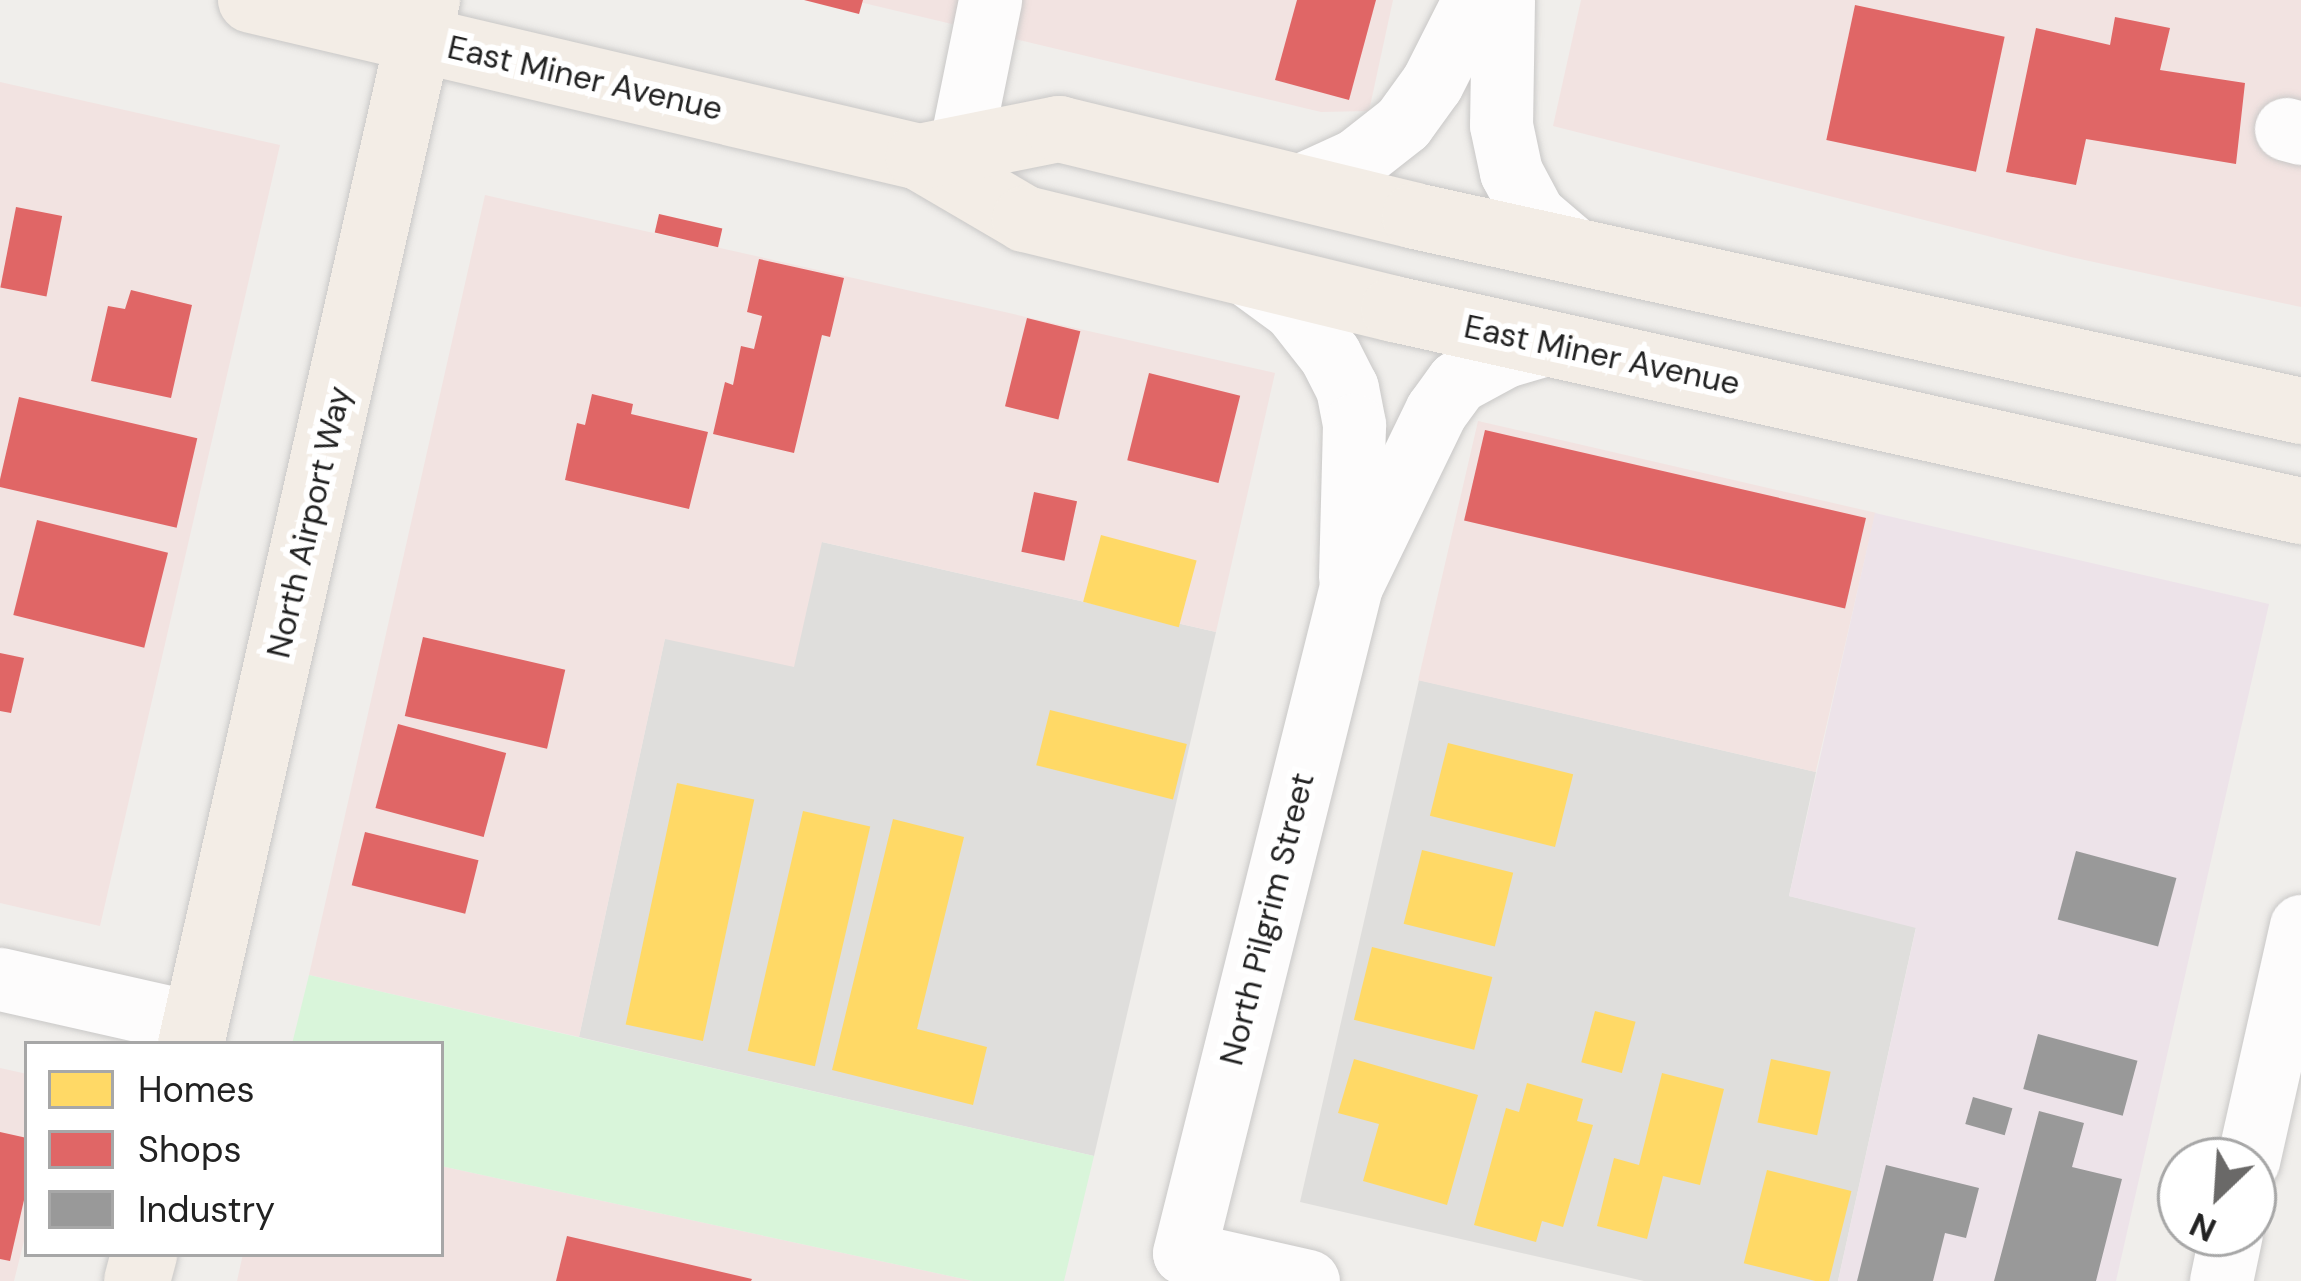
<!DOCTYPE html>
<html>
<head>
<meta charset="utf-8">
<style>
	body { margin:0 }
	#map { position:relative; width:2301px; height:1281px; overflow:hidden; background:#f0eeeb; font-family:"DM Sans",sans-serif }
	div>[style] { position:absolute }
	.residential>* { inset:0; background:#dfdedc }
	.commercial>* { inset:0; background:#f2e3e1; transform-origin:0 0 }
	.industrial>* { inset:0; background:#ede3e9 }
	.park>* { inset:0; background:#d9f5da }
	.homes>* { inset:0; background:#ffd966; transform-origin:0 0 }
	.shops>* { inset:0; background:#e06666; transform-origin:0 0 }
	.industry>* { inset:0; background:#999; transform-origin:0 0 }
	.roads { filter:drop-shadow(0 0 3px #c9c8c7) drop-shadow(0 0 3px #c9c8c7) }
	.minor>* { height:63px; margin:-31.5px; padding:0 31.5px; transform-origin:31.5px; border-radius:31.5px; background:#fdfcfc }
	.major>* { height:66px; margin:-33px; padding:0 33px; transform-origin:33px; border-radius:33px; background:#f3ede6 }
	span { translate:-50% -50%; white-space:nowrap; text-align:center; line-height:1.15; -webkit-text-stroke:12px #fff; paint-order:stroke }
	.street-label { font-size:33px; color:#222 }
	.legend { position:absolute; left:24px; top:1041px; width:420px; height:216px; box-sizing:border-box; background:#fff; border:3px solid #a7a7a7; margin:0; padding:15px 21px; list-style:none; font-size:36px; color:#222 }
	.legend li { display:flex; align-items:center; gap:24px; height:60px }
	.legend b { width:60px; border:3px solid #a7a7a7 }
	.north { position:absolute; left:2157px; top:1137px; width:120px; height:120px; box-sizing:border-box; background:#fff; border:3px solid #a7a7a7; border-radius:50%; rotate:205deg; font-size:33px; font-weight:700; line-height:48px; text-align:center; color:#222 }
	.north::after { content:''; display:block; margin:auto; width:42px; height:54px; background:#6a6968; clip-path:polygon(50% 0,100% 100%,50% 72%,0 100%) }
</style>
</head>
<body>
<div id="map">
	<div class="residential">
		<div style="clip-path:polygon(822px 542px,1216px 632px,1094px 1156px,579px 1037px,665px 638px)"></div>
		<div style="clip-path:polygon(1419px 680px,1816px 772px,1789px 896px,1916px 927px,1838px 1281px,1644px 1281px,1300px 1202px)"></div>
	</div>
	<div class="commercial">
		<div style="clip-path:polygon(851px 0,1393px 0,1369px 111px,1321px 112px)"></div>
		<div style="clip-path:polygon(1581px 0,2301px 0,2301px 307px,2071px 257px,1553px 126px)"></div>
		<div style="clip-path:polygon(0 82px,280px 145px,100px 926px,0 903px)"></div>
		<div style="clip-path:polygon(485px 195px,1275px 373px,1216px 632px,822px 542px,794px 667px,665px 639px,579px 1037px,309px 975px)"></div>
		<div style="left:1478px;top:421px;width:408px;height:266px;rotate:13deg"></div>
		<div style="clip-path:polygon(0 1068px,27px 1074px,27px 1229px,14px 1281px,0 1281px)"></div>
		<div style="clip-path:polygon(441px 1166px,973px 1281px,237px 1281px,243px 1254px,441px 1254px)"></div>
	</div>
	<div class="industrial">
		<div style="clip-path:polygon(1875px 513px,2269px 604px,2116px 1281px,1838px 1281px,1916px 928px,1789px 896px)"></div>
	</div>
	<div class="park">
		<div style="clip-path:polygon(309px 975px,1094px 1156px,1064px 1281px,973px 1281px,441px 1166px,441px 1044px,292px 1044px)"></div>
	</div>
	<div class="homes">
		<div style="left:1101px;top:535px;width:99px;height:69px;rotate:15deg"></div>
		<div style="left:1050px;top:710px;width:141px;height:57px;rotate:14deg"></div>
		<div style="left:1448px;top:743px;width:129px;height:75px;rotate:14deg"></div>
		<div style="left:677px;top:783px;width:79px;height:247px;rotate:12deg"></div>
		<div style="left:803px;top:811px;width:69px;height:246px;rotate:13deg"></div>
		<div style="clip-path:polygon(893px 819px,964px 837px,917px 1029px,987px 1047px,973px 1105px,832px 1070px)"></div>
		<div style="left:1422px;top:850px;width:94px;height:76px;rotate:14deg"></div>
		<div style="left:1372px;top:947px;width:124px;height:75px;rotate:14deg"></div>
		<div style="left:1595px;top:1011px;width:42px;height:53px;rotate:15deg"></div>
		<div style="clip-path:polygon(1354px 1059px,1478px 1095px,1447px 1205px,1363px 1181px,1379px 1124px,1338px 1113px)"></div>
		<div style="left:1771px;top:1059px;width:61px;height:65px;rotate:12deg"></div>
		<div style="clip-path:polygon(1662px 1073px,1724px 1089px,1700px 1185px,1663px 1176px,1647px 1239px,1597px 1226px,1614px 1158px,1639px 1165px)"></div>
		<div style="clip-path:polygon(1527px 1083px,1583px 1099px,1577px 1121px,1593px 1125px,1563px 1227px,1542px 1221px,1536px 1242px,1474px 1225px,1506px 1108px,1519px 1112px)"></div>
		<div style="left:1767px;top:1170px;width:87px;height:96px;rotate:14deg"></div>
	</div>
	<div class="shops">
		<div style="clip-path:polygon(804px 0,863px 0,859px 14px)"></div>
		<div style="clip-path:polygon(1297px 0,1376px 0,1349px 100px,1275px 80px)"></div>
		<div style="left:1855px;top:5px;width:153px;height:138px;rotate:12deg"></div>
		<div style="clip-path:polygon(2115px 17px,2170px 28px,2160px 70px,2245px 83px,2236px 164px,2086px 139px,2076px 185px,2006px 172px,2036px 28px,2110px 45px)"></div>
		<div style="left:16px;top:207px;width:47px;height:82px;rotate:11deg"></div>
		<div style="left:659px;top:214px;width:65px;height:19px;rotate:13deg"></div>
		<div style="clip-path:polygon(759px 259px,844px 278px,830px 337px,822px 335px,794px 453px,713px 434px,725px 382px,733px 385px,741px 346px,754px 349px,762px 316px,747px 312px)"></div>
		<div style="clip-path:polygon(131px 290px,192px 305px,171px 398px,91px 381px,108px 306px,125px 309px)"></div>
		<div style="left:1027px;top:318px;width:55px;height:91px;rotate:14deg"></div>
		<div style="left:1149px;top:373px;width:94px;height:90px;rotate:14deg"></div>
		<div style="clip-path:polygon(592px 394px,633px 404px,631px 414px,708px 432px,689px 509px,565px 480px,577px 423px,585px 425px)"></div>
		<div style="left:19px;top:397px;width:183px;height:92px;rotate:13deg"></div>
		<div style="left:1485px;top:430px;width:391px;height:93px;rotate:13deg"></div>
		<div style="left:1034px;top:492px;width:44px;height:61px;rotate:12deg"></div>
		<div style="left:37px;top:520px;width:135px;height:98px;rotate:14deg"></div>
		<div style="left:423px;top:637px;width:146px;height:81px;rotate:13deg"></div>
		<div style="clip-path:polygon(0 653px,24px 658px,11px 713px,0 711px)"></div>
		<div style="left:398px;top:724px;width:112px;height:87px;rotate:15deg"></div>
		<div style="left:365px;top:832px;width:117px;height:55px;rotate:14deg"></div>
		<div style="clip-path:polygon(0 1132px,27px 1138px,27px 1187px,10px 1261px,0 1259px)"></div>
		<div style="clip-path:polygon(567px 1236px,752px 1279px,751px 1281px,556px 1281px)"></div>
	</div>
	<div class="industry">
		<div style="left:2076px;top:851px;width:104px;height:71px;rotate:15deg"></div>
		<div style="left:2038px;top:1034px;width:103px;height:57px;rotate:15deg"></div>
		<div style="left:1973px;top:1097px;width:41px;height:28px;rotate:16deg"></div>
		<div style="clip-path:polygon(2039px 1111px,2084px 1123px,2072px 1167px,2122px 1179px,2096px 1281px,1994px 1281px)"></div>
		<div style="clip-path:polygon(1886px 1165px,1979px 1188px,1966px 1238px,1945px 1233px,1933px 1281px,1857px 1281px)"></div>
	</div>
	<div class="roads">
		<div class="minor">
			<div style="left:1503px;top:0;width:125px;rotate:90.9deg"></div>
			<div style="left:1501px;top:125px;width:48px;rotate:78deg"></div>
			<div style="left:1511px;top:172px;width:49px;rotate:61.9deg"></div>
			<div style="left:1534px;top:215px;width:54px;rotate:40.5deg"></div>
			<div style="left:2286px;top:129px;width:16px;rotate:15deg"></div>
			<div style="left:960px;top:148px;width:151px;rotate:-78.5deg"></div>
			<div style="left:1297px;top:187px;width:65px;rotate:-24.6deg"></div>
			<div style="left:1356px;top:160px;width:60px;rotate:-38.2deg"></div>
			<div style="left:1403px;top:123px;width:49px;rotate:-54.1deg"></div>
			<div style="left:1432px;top:83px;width:93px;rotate:-63.2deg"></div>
			<div style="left:1245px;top:273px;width:61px;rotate:36.3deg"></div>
			<div style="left:1294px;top:309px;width:58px;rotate:52deg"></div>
			<div style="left:1330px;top:355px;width:37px;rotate:63deg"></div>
			<div style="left:1347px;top:388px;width:38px;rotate:79deg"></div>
			<div style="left:1354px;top:425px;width:153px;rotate:91.5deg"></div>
			<div style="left:0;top:979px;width:201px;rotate:12.7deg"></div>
			<div style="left:2248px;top:1161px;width:241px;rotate:-77.3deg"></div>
			<div style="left:1308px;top:1281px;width:127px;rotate:-167.3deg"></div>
			<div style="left:1184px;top:1253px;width:688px;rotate:-75.94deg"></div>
			<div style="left:1351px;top:586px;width:195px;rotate:-64.1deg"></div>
			<div style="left:1436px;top:411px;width:36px;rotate:-54deg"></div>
			<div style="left:1457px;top:382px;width:55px;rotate:-28.4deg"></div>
			<div style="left:1505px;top:356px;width:46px;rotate:-16.5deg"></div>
			<div style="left:2221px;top:1281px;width:49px;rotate:-78.2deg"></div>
		</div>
		<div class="major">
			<div style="left:251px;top:0;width:686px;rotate:13.23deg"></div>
			<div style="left:919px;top:157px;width:123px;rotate:30.3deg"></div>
			<div style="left:1025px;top:219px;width:380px;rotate:13.7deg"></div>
			<div style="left:1394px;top:309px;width:929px;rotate:12.56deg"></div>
			<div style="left:919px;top:157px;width:143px;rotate:-11.3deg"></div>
			<div style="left:1059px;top:129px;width:366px;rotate:13.7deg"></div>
			<div style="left:1415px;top:216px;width:907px;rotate:12.41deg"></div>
			<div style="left:191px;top:1044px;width:1070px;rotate:-77.26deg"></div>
			<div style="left:137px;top:1281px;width:28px;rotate:-75deg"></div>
		</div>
	</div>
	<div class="street-label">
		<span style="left:585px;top:78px;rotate:13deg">East Miner Avenue</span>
		<span style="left:1602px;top:355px;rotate:12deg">East Miner Avenue</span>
		<span style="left:309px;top:522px;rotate:-77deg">North Airport Way</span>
		<span style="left:1267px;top:919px;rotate:-76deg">North Pilgrim Street</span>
	</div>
	<ul class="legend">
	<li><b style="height:33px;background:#ffd966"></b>Homes</li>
	<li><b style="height:33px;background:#e06666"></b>Shops</li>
	<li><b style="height:33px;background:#999"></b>Industry</li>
	</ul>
	<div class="north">N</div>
</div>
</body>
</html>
